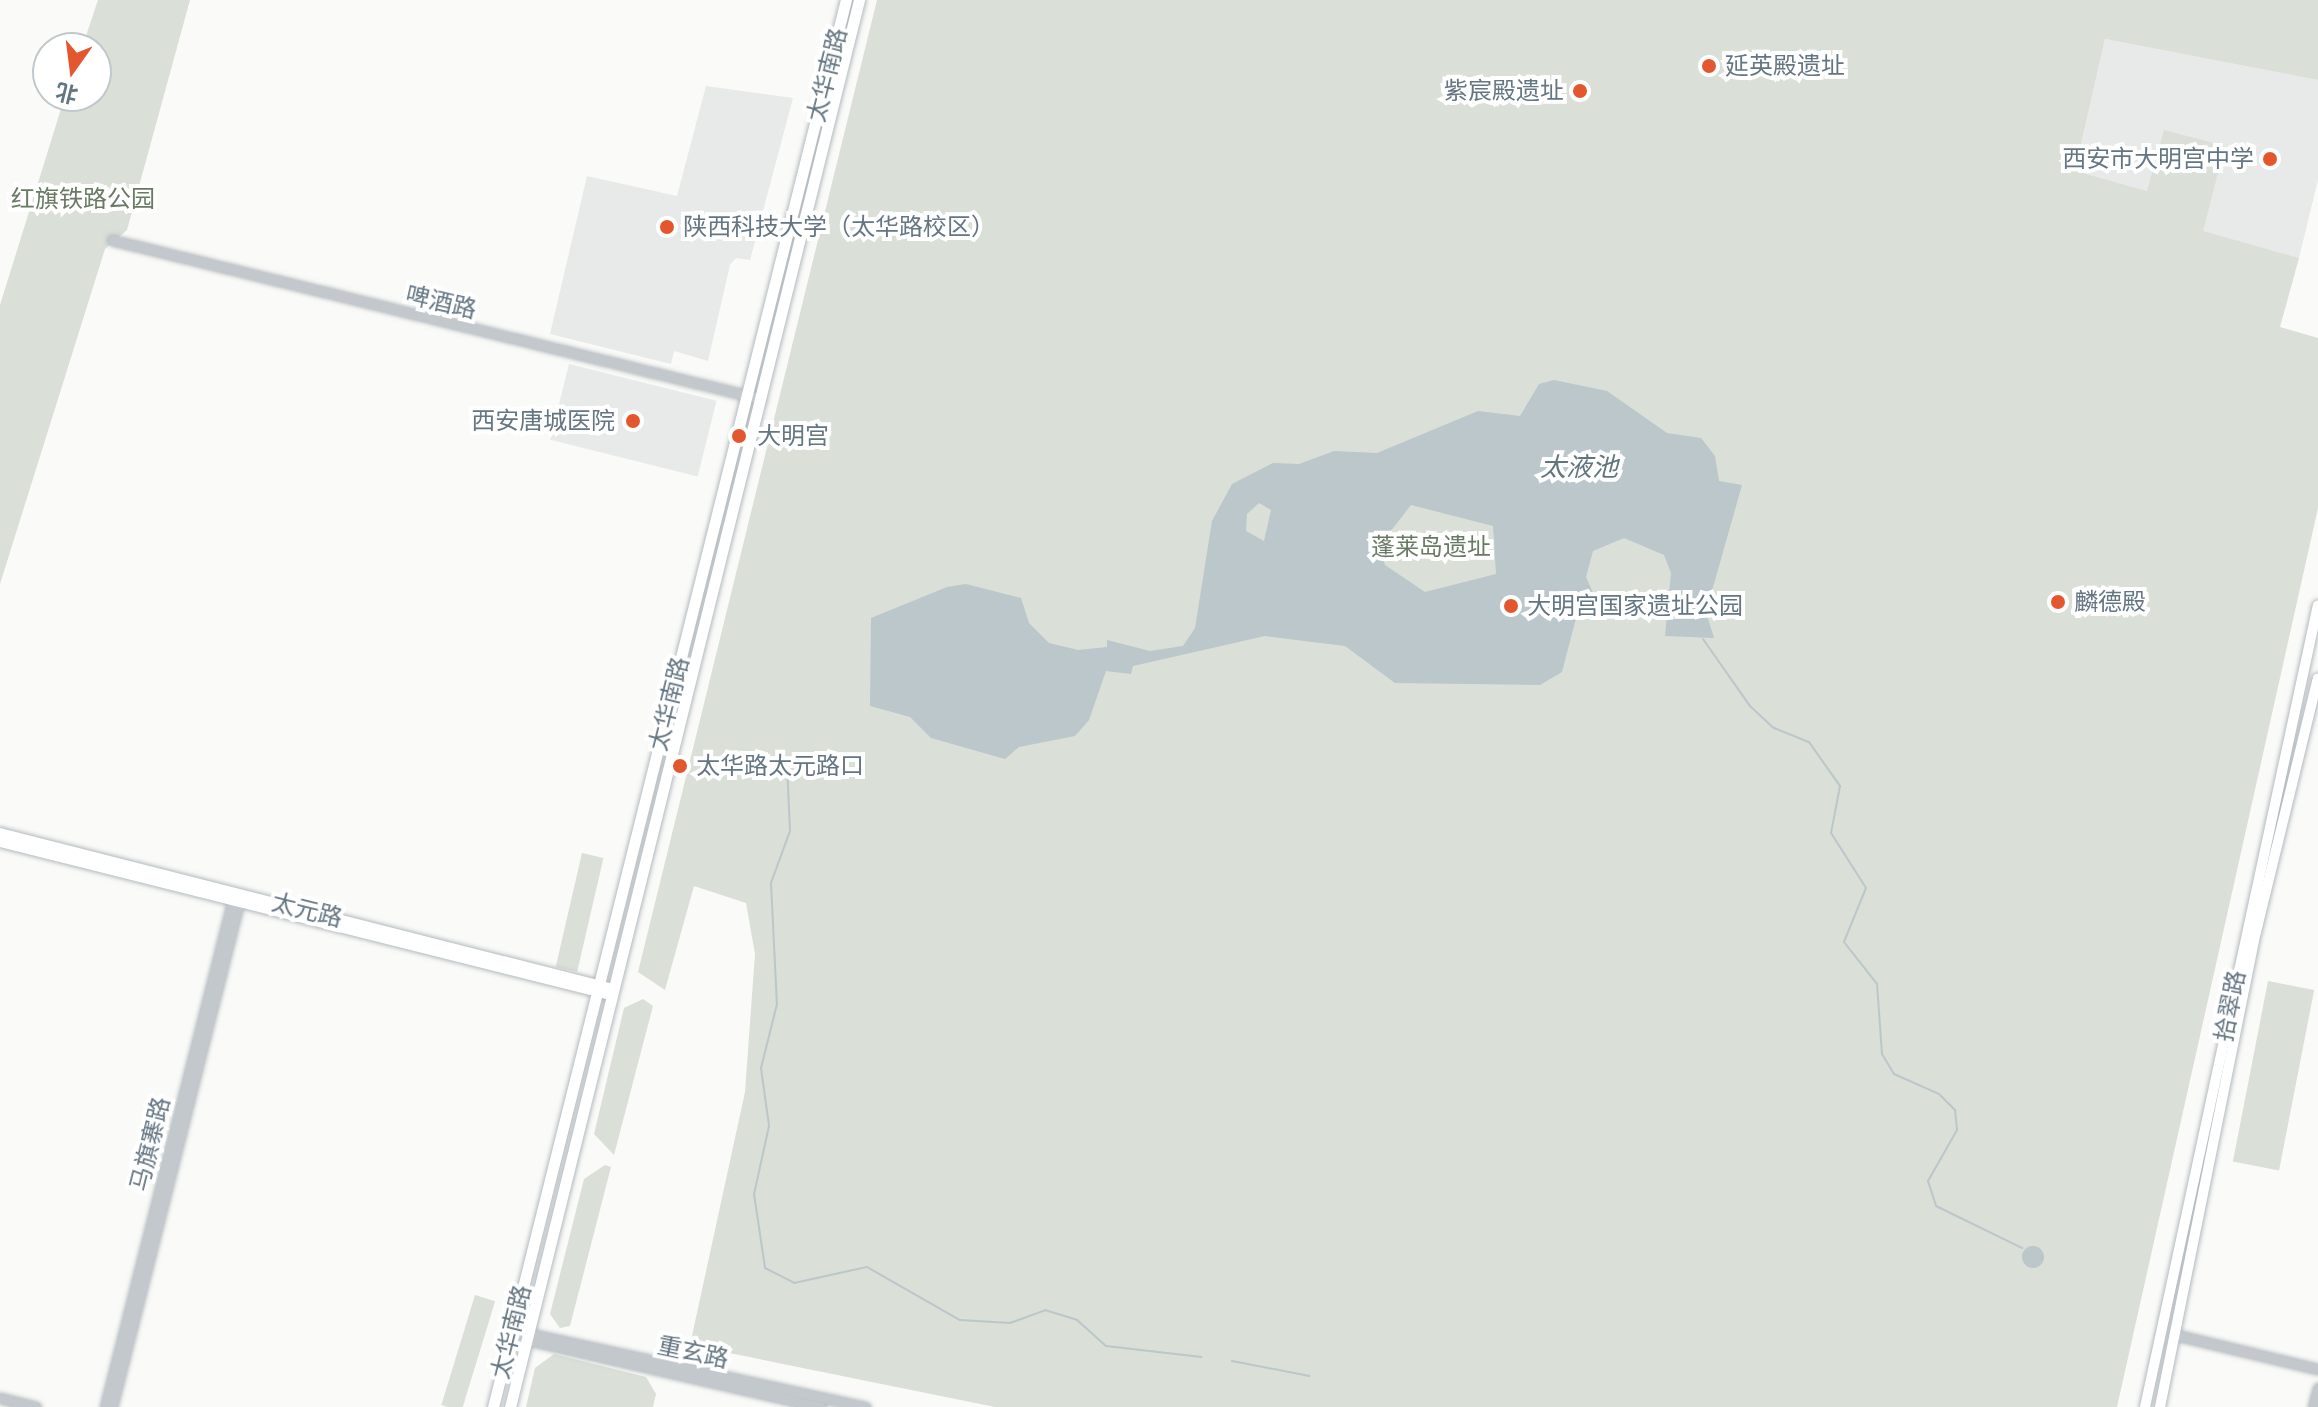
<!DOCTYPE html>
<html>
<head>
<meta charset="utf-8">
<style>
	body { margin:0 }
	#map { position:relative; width:2318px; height:1407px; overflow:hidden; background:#fafaf8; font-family:"Space Grotesk","Noto Sans SC",sans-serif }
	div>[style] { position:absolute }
	.built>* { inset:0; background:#e8e9e9; transform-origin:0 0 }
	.green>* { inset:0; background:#dadfd7; transform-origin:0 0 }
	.water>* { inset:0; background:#bbc7cb }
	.round { border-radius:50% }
	.stream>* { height:2px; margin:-1px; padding:0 1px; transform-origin:1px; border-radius:1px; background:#bbc7cb }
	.roads { filter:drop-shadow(0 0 2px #b3babf) drop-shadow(0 0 2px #b3babf) }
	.tertiary>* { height:9px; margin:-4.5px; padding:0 4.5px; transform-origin:4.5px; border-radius:4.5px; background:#c3c8cc }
	.secondary>* { height:10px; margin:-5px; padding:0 5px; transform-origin:5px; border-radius:5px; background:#fff }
	.primary>* { height:11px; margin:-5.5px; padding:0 5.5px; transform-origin:5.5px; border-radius:5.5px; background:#fff }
	.dots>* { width:22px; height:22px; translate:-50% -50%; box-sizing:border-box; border:4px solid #fff; border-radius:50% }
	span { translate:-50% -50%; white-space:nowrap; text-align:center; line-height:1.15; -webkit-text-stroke:8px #fff; paint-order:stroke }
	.poi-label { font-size:24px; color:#657683 }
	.left { translate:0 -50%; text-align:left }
	.right { translate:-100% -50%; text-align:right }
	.street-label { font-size:24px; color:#657683 }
	.park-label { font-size:24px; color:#687a64 }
	.water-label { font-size:26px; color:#60757c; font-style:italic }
	.north { position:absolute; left:32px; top:32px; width:80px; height:80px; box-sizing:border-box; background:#fff; border:2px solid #c1c8cd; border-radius:50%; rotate:194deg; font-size:22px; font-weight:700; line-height:32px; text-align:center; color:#657683 }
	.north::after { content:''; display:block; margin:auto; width:28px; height:36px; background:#e4572e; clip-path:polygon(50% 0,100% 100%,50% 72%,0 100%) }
</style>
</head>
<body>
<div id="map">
	<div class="built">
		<div style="clip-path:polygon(2105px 39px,2318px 80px,2318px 180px,2299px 258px,2202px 232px,2225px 146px,2147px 191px,2075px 172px)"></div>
		<div style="clip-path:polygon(706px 86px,793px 98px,750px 260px,736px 258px,730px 265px,708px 361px,674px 351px,671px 364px,550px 334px,587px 176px,677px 196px)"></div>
		<div style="left:569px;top:364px;width:152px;height:78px;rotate:14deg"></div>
	</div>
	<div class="green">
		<div style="clip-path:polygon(98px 0,190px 0,127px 230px,105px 249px,0 584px,0 305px,65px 96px,96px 96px,96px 48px,82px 48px)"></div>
		<div style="clip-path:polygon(877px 0,2318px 0,2318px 80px,2105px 39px,2075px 171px,2147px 191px,2164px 130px,2225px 146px,2203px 231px,2299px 258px,2280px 327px,2318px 338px,2318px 508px,2117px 1407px,995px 1407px,690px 1345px,745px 1092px,755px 954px,746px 903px,694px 886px,665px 990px,638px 972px)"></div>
		<div style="left:582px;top:853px;width:22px;height:117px;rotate:13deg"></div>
		<div style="left:2268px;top:981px;width:47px;height:184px;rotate:11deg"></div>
		<div style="clip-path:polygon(643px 999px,653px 1006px,614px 1155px,594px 1134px,624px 1008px)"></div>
		<div style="clip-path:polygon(605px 1165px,611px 1167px,570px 1326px,560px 1328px,550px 1314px,584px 1179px)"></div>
		<div style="left:475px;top:1295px;width:21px;height:115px;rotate:17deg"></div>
		<div style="clip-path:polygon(554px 1354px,646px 1377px,656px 1394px,653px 1407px,526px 1407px,535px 1368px)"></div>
	</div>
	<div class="water">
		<div style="clip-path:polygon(evenodd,1554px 380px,1607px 391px,1667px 433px,1701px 438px,1715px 456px,1719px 481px,1742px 485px,1706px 612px,1714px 638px,1665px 636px,1671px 573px,1664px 555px,1624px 538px,1593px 551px,1586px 577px,1594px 595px,1575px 622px,1562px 672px,1540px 685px,1395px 683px,1345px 646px,1265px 636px,1133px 666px,1131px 674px,1106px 671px,1089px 720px,1075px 736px,1019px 747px,1005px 759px,931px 738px,910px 717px,870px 706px,871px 618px,947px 587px,966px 584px,1021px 598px,1029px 623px,1049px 643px,1078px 650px,1107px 647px,1107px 640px,1150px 651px,1183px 646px,1195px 628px,1212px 521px,1232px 484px,1273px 463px,1299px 464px,1334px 451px,1377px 453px,1478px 411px,1520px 416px,1539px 384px,1554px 380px,1259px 503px,1271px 510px,1264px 541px,1246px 531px,1247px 514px,1259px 503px,1554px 380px,1411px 505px,1493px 526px,1496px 574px,1425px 592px,1385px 565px,1380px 545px,1411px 505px)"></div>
		<div class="round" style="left:2022px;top:1246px;width:22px;height:22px"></div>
	</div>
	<div class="stream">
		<div style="left:1703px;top:639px;width:82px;rotate:55deg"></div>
		<div style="left:1750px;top:706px;width:33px;rotate:43deg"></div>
		<div style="left:1774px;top:728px;width:38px;rotate:22deg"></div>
		<div style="left:1809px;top:742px;width:54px;rotate:54.8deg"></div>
		<div style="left:1840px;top:786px;width:48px;rotate:100.8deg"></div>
		<div style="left:1831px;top:833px;width:65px;rotate:57.5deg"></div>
		<div style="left:1866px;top:888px;width:58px;rotate:112.2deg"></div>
		<div style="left:1844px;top:942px;width:53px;rotate:51.8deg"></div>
		<div style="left:1877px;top:984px;width:70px;rotate:85.9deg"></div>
		<div style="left:1882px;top:1054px;width:23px;rotate:59deg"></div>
		<div style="left:1894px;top:1074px;width:49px;rotate:24deg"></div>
		<div style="left:1939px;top:1094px;width:23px;rotate:45deg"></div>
		<div style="left:1955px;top:1110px;width:20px;rotate:84deg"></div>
		<div style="left:1957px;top:1130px;width:59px;rotate:119.6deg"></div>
		<div style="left:1928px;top:1181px;width:26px;rotate:72deg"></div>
		<div style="left:1936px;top:1206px;width:96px;rotate:26deg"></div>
		<div style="left:787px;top:764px;width:67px;rotate:87.4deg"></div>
		<div style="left:790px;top:831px;width:55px;rotate:110.1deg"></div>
		<div style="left:771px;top:883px;width:121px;rotate:87.2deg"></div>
		<div style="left:777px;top:1004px;width:66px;rotate:104deg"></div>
		<div style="left:761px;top:1068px;width:59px;rotate:82.1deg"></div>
		<div style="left:769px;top:1126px;width:70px;rotate:102.4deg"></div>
		<div style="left:754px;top:1194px;width:75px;rotate:81.5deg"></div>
		<div style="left:765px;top:1268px;width:33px;rotate:27deg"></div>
		<div style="left:794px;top:1283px;width:75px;rotate:-12.4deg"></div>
		<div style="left:867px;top:1267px;width:107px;rotate:29.7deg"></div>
		<div style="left:960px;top:1320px;width:50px;rotate:3.4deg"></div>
		<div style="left:1010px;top:1323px;width:37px;rotate:-20deg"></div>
		<div style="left:1045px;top:1310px;width:34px;rotate:17deg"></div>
		<div style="left:1077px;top:1320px;width:39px;rotate:42deg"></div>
		<div style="left:1106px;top:1346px;width:96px;rotate:6.6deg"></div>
		<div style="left:1232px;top:1361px;width:79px;rotate:10.9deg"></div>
	</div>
	<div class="roads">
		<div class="tertiary">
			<div style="left:112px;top:240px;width:669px;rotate:13.75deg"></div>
			<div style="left:512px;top:1330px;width:362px;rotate:12.3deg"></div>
			<div style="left:2176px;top:1335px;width:146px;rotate:13.5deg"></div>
			<div style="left:511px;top:1336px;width:318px;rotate:12.9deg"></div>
			<div style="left:0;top:1398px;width:37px;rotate:14deg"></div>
			<div style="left:105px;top:1407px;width:528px;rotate:-75.86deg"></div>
			<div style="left:112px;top:1407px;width:525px;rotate:-75.88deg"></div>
			<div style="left:2313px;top:1407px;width:20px;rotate:-75deg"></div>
		</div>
		<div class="secondary">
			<div style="left:0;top:833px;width:633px;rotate:14.28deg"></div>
			<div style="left:0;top:842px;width:630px;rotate:14.06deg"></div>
			<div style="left:2145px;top:1407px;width:820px;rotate:-77.83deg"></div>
			<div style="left:2160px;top:1407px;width:485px;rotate:-78.6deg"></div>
			<div style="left:2256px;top:932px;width:261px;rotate:-76.3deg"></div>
		</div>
		<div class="primary">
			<div style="left:493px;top:1407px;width:1451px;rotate:-75.92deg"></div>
			<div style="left:510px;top:1407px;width:1450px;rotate:-76.07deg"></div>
		</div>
	</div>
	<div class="dots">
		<div style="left:1709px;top:66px;background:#e4572e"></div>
		<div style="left:1580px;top:91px;background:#e4572e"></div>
		<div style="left:2270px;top:159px;background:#e4572e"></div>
		<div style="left:667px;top:227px;background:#e4572e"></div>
		<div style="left:633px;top:421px;background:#e4572e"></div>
		<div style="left:739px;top:436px;background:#e4572e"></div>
		<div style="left:2058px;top:602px;background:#e4572e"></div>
		<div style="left:1511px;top:606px;background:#e4572e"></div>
		<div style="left:680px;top:766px;background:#e4572e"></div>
	</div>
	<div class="poi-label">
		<span class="left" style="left:1725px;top:66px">延英殿遗址</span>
		<span class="right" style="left:1564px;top:91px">紫宸殿遗址</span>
		<span class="right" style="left:2254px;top:159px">西安市大明宫中学</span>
		<span class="left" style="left:683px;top:227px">陕西科技大学（太华路校区）</span>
		<span class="right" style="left:615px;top:421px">西安唐城医院</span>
		<span class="left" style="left:757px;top:436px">大明宫</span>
		<span class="left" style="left:2074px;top:602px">麟德殿</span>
		<span class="left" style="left:1527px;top:606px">大明宫国家遗址公园</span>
		<span class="left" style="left:696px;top:766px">太华路太元路口</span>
	</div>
	<div class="street-label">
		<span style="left:827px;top:75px;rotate:-76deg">太华南路</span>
		<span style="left:441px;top:302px;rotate:13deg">啤酒路</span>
		<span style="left:669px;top:704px;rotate:-76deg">太华南路</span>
		<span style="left:307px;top:910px;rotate:14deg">太元路</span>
		<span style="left:2230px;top:1006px;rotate:-79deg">拾翠路</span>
		<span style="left:150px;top:1144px;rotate:-76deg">马旗寨路</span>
		<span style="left:511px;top:1332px;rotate:-76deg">太华南路</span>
		<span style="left:693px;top:1352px;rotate:12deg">重玄路</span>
	</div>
	<div class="park-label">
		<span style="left:83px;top:199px">红旗铁路公园</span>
		<span style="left:1431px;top:547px">蓬莱岛遗址</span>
	</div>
	<div class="water-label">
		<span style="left:1579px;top:468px">太液池</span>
	</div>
	<div class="north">北</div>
</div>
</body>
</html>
